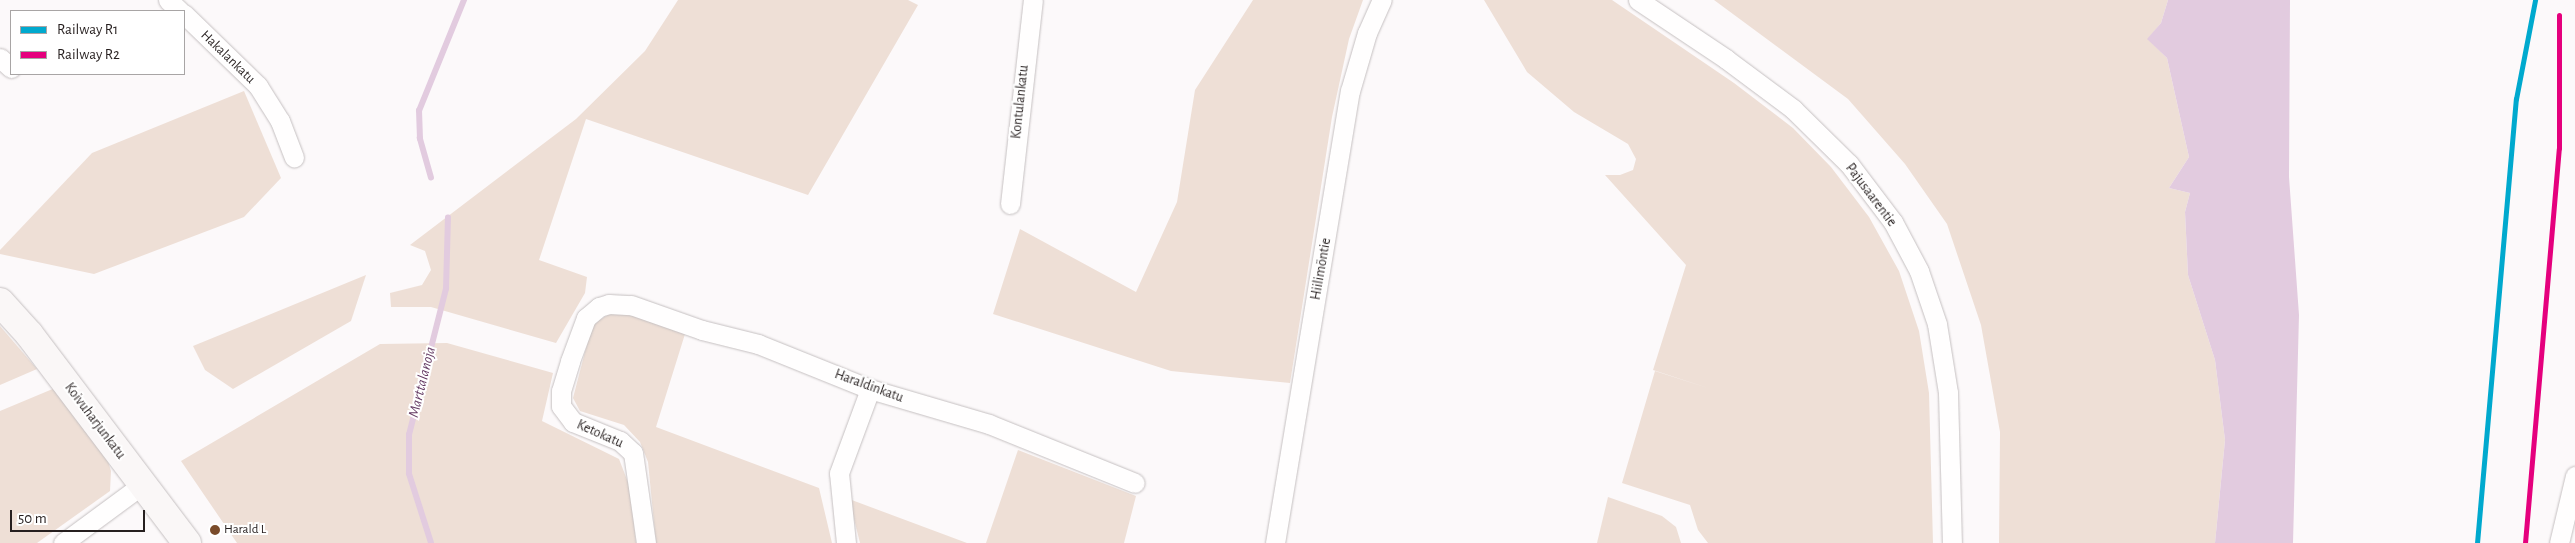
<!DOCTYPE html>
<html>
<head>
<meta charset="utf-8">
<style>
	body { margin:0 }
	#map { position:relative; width:2575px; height:543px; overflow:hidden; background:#fcf9fa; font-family:"Alegreya Sans",sans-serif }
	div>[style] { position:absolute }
	.green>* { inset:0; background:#eedfd6 }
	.water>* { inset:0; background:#e2cbdf }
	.stream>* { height:5.5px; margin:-2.75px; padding:0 2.75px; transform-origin:2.75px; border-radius:2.75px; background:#e2cbdf }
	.roads { filter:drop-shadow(0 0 1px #c5c0c1) drop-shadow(0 0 1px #c5c0c1) }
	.street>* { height:19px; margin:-9.5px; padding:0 9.5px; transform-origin:9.5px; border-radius:9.5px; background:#fffefe }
	.secondary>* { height:28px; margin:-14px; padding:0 14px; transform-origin:14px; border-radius:14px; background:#faf7f7 }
	.rail-1>* { height:5px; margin:-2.5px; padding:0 2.5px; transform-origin:2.5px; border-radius:2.5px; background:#00a9ce }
	.rail-2>* { height:5px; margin:-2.5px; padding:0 2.5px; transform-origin:2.5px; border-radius:2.5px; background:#e5007d }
	.dots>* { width:14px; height:14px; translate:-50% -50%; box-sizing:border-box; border:2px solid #fff; border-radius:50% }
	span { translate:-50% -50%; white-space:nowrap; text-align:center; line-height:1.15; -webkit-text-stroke:4px #fff; paint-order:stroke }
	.bus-label { font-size:13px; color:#261f1f }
	.left { translate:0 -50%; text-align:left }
	.street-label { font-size:14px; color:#261f1f }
	.water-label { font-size:15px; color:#643a63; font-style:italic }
	.legend { position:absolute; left:10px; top:10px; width:175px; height:65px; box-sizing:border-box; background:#fff; border:1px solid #a8a5a5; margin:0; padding:6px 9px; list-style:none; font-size:15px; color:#261f1f }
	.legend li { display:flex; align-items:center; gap:10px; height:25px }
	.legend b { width:25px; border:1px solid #a8a5a5 }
	.scale { position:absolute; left:10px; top:510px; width:135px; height:22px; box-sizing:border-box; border:2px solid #261f1f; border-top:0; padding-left:6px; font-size:15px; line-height:18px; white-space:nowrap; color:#261f1f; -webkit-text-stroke:4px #fff; paint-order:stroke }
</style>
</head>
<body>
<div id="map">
	<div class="green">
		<div style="clip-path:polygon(678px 0,908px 0,918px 5px,808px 195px,586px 119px,539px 260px,587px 277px,585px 293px,556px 343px,431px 307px,391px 307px,390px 293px,422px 285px,431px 270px,425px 251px,410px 245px,576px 119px,645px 51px)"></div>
		<div style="clip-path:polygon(1253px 0,1363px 0,1349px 39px,1332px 117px,1290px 383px,1171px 371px,993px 314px,1020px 229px,1136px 292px,1177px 202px,1195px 90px)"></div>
		<div style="clip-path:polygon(1484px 0,1612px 0,1734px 83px,1793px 128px,1831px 167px,1869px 217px,1899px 271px,1919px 331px,1929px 393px,1933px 543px,1708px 543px,1698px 530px,1690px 505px,1622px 483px,1655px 371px,1711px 389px,1653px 370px,1686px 265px,1605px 175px,1620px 175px,1633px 170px,1636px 159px,1628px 144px,1574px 112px,1527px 72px)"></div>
		<div style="clip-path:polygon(1714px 0,2168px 0,2161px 23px,2148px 39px,2167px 58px,2189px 157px,2169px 188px,2190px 193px,2185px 212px,2188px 275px,2215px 360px,2225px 440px,2215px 543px,1999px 543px,2000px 432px,1981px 325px,1947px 224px,1905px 164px,1848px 99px)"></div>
		<div style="clip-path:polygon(244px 91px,281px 178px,244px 217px,94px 274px,0 254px,0 250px,92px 153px)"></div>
		<div style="clip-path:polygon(366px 275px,351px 321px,233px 389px,205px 370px,193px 346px)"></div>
		<div style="clip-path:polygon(612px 312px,636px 315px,685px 334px,656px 427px,819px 488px,832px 543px,656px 543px,648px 462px,640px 442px,624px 425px,580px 411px,573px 398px,592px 325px)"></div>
		<div style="clip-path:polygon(0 326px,37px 369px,0 385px)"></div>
		<div style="clip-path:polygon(447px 343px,553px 373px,542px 421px,619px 459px,631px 490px,636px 543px,237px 543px,181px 461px,380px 344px)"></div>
		<div style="clip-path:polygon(55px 388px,107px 458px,111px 471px,110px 491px,37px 543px,0 543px,0 411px)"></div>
		<div style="clip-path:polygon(1018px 450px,1136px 496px,1124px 543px,986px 543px)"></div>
		<div style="clip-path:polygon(1608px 497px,1662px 516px,1676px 527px,1681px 543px,1597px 543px)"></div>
		<div style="clip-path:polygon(849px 499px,967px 543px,860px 543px)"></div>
	</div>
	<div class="water">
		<div style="clip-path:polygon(2168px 0,2290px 0,2289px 177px,2299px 315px,2293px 543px,2215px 543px,2225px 440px,2215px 360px,2188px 275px,2185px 212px,2190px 193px,2169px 188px,2189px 157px,2167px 58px,2147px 39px,2161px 23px)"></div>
	</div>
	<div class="stream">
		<div style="left:431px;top:178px;width:41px;rotate:-105.8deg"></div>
		<div style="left:420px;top:139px;width:28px;rotate:-92deg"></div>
		<div style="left:419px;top:111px;width:120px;rotate:-67.9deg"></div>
		<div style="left:431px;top:543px;width:72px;rotate:-107.7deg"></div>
		<div style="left:409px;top:474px;width:39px;rotate:-90deg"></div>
		<div style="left:409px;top:435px;width:151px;rotate:-75.8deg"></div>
		<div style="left:446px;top:289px;width:71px;rotate:-88.4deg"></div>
	</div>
	<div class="roads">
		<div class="street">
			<div style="left:168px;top:0;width:16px;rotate:43deg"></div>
			<div style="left:1638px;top:0;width:106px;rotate:33.8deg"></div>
			<div style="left:1726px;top:59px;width:84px;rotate:36.7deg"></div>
			<div style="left:1793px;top:109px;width:78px;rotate:44.5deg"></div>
			<div style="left:1849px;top:164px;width:73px;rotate:52.8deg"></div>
			<div style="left:1893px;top:222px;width:55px;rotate:62deg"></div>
			<div style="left:1919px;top:271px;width:56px;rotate:71.2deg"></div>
			<div style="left:1937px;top:324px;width:70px;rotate:80.9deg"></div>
			<div style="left:1948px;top:393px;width:150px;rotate:88.5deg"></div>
			<div style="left:184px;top:14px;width:103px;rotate:44.2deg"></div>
			<div style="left:258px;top:86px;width:41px;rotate:57.8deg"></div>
			<div style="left:280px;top:121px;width:39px;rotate:69deg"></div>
			<div style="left:0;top:58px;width:15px;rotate:42deg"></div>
			<div style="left:1010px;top:204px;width:205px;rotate:-83.6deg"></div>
			<div style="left:63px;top:543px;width:99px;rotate:-36.4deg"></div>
			<div style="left:646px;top:543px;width:91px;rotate:-98.2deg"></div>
			<div style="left:633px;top:453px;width:18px;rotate:-137deg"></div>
			<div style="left:620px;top:441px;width:51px;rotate:-158deg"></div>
			<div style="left:573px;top:422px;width:20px;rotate:-127deg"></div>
			<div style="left:561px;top:406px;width:15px;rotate:-90deg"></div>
			<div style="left:561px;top:391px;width:31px;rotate:-73deg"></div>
			<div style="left:570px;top:361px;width:46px;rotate:-69.6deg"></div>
			<div style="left:586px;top:318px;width:17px;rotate:-40deg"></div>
			<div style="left:599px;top:307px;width:10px;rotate:-17deg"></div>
			<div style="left:609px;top:304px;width:22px;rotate:3deg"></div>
			<div style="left:631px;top:305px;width:75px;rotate:19.4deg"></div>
			<div style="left:702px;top:330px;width:58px;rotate:14deg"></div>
			<div style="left:758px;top:344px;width:121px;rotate:21.9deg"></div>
			<div style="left:870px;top:389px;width:124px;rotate:16.4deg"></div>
			<div style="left:989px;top:424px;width:157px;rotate:22deg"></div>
			<div style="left:846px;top:543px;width:70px;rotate:-95.7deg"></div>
			<div style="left:839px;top:473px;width:90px;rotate:-69.7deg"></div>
			<div style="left:1275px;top:543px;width:458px;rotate:-80.6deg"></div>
			<div style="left:1350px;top:91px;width:60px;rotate:-73.7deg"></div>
			<div style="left:1367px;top:33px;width:36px;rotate:-66deg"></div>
			<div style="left:2559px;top:543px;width:69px;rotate:-76.6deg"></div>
		</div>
		<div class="secondary">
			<div style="left:0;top:302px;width:43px;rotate:47.8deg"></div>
			<div style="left:29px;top:334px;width:262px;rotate:52.9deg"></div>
		</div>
	</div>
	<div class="rail-1">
		<div style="left:2477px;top:543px;width:446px;rotate:-85deg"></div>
		<div style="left:2516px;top:99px;width:101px;rotate:-79.1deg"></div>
	</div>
	<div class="rail-2">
		<div style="left:2525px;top:543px;width:396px;rotate:-85.1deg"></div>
		<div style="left:2559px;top:148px;width:133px;rotate:-90deg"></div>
	</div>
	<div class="dots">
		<div style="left:215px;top:530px;background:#7a4b2a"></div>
	</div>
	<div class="bus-label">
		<span class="left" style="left:224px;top:530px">Harald L</span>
	</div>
	<div class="street-label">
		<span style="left:228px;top:57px;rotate:44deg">Hakalankatu</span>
		<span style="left:1020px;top:102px;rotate:-84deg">Kontulankatu</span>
		<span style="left:1871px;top:195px;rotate:53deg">Pajusaarentie</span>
		<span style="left:1321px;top:269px;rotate:-80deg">Hiilimöntie</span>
		<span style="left:869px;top:386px;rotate:20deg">Haraldinkatu</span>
		<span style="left:95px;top:421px;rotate:53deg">Koivuharjunkatu</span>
		<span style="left:600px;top:434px;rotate:24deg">Ketokatu</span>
	</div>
	<div class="water-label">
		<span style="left:422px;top:382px;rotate:-76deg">Marttalanoja</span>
	</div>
	<ul class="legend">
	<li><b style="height:6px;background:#00a9ce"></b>Railway R1</li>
	<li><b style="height:6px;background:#e5007d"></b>Railway R2</li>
	</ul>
	<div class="scale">50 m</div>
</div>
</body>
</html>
